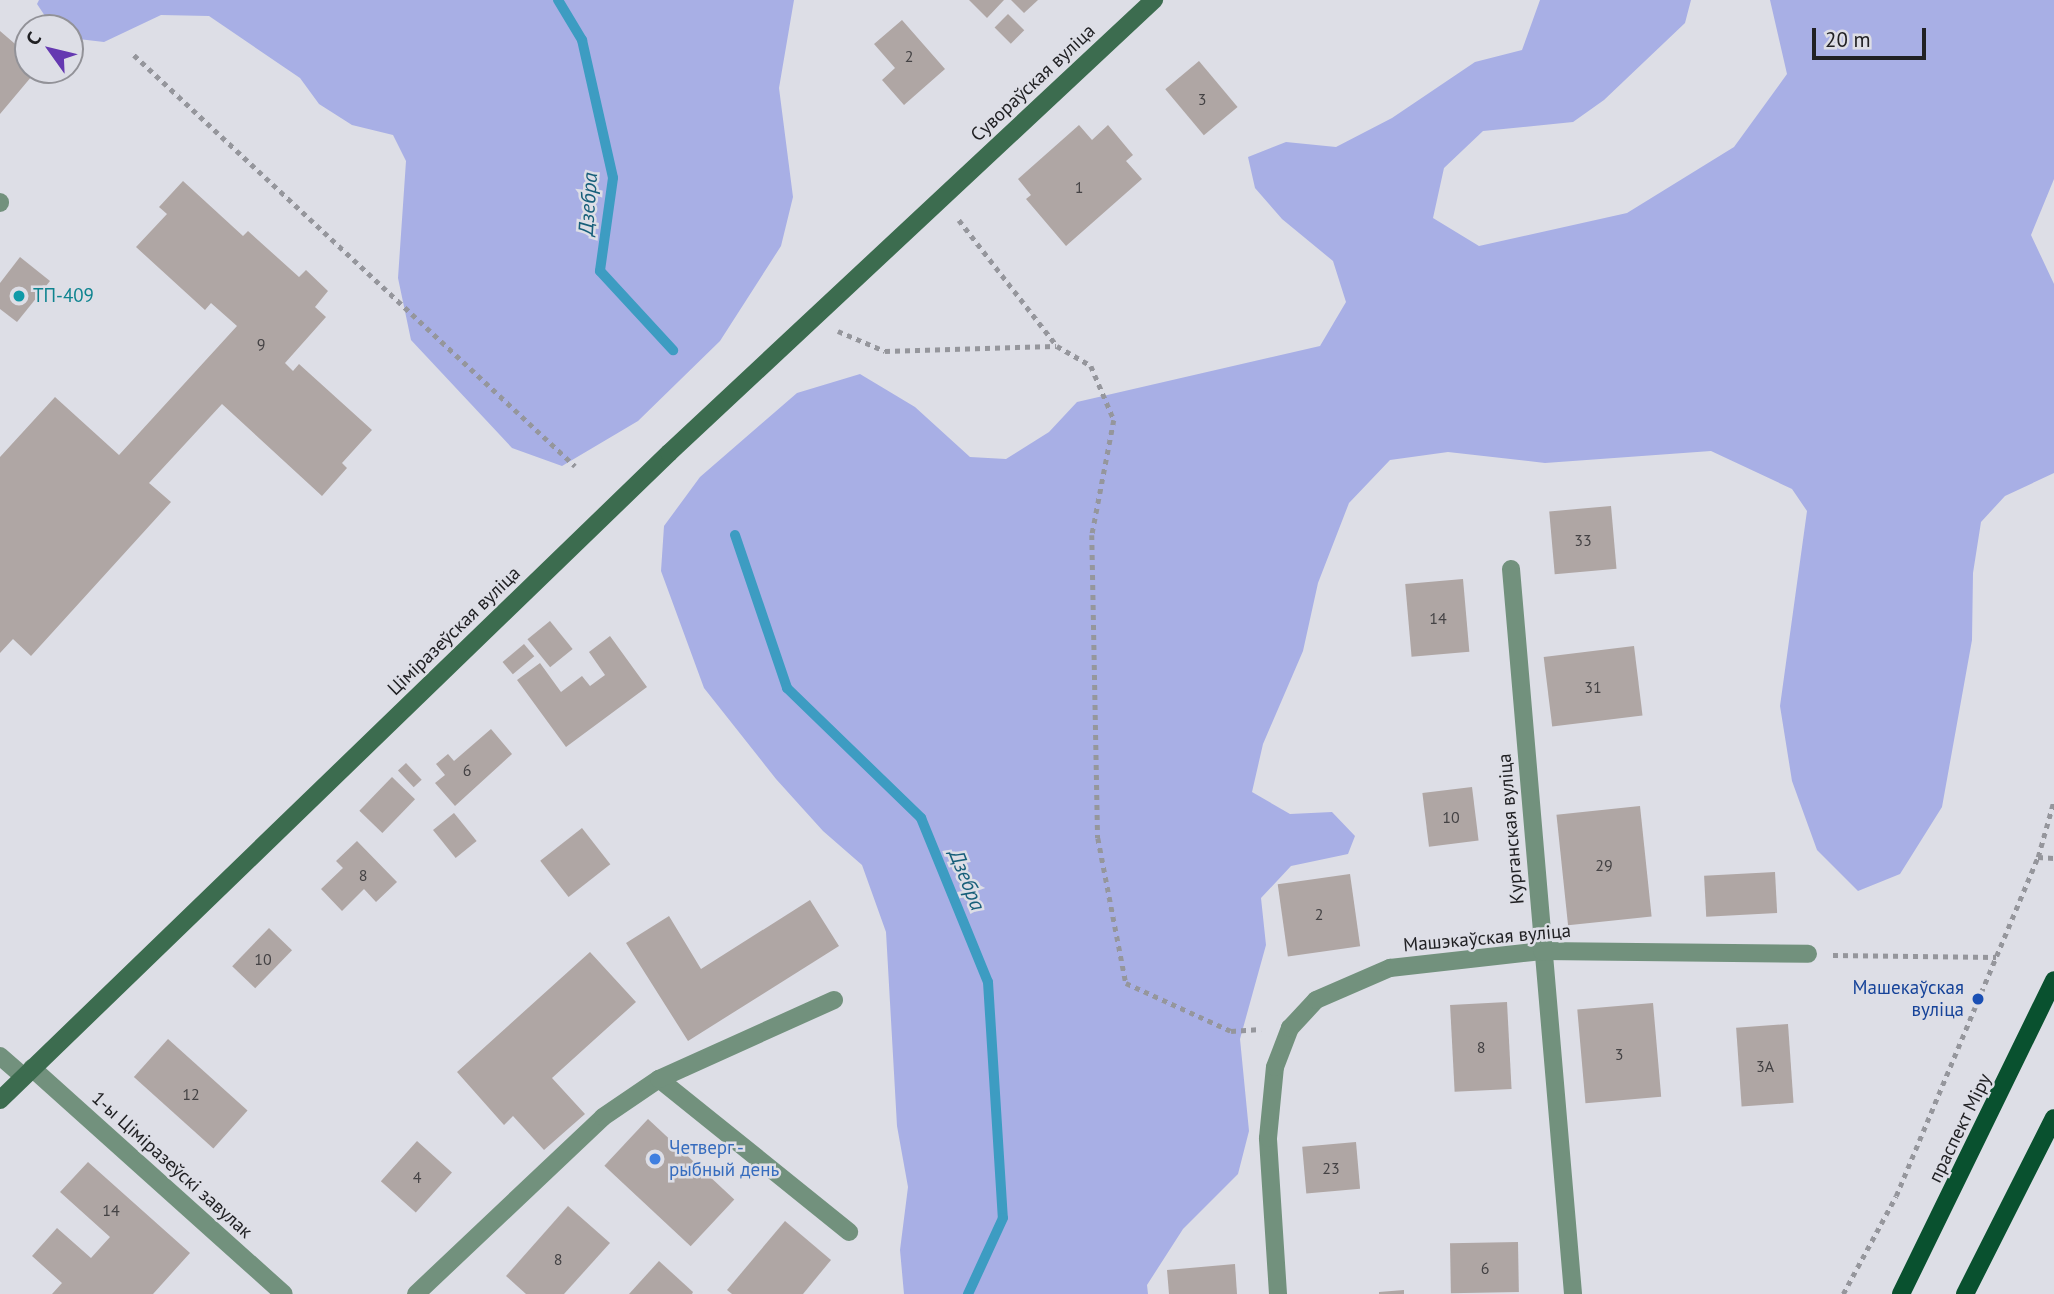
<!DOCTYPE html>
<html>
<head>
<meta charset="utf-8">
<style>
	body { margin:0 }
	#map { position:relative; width:2054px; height:1294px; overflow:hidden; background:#dddee6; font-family:"PT Sans",sans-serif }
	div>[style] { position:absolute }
	.green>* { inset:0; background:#a8afe5 }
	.stream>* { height:10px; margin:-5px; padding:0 5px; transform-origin:5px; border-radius:5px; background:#3d9cc2 }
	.building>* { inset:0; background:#afa6a4; transform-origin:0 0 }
	.path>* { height:4.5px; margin-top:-2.25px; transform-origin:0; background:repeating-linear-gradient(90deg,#95969c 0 5px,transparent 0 10px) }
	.service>* { height:18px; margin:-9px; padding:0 9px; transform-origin:9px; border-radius:9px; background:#72917d }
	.minor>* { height:18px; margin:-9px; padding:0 9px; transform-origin:9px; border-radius:9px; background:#72917d }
	.secondary>* { height:18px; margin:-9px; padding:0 9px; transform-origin:9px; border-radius:9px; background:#3c6c4f }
	.primary>* { height:18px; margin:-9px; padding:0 9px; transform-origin:9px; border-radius:9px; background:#09512f }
	.dots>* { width:19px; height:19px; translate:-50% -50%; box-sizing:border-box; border:4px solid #dddee6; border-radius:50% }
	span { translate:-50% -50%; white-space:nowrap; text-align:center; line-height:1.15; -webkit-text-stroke:5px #dddee6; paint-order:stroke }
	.number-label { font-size:16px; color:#444244 }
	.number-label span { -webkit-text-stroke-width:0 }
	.street-label { font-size:19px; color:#212124 }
	.culture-label { font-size:19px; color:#0d838f }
	.left { translate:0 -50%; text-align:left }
	.transit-label { font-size:19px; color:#164399 }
	.right { translate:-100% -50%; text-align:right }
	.shop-label { font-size:19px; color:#366cbe }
	.water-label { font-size:21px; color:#175f7a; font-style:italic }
	.north { position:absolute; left:14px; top:14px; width:70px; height:70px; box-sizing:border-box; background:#dddee6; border:2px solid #929298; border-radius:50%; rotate:304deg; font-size:19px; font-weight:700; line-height:28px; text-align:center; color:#212124 }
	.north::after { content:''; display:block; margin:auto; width:24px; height:32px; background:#6539b1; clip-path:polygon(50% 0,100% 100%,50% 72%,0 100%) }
	.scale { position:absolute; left:1812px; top:28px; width:114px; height:32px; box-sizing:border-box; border:4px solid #212124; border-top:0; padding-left:9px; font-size:21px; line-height:24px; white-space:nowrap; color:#212124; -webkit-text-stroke:5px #dddee6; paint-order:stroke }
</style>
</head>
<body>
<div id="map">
	<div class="green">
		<div style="clip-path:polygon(39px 0,794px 0,779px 88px,793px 197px,781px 246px,720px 341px,638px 421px,562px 466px,512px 448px,411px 340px,398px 278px,406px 161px,393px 135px,352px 125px,319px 104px,300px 78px,209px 16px,161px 15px,104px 42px,70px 38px,70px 28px,53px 28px,37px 4px)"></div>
		<div style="clip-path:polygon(1540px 0,1691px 0,1685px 23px,1604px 100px,1573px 122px,1483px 131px,1444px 168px,1433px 218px,1479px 246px,1627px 213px,1734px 147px,1787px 74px,1770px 0,2054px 0,2054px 179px,2031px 235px,2054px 284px,2054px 473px,2005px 496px,1981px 522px,1973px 573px,1972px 640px,1942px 807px,1900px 874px,1858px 891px,1817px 850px,1792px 781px,1780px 706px,1807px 511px,1792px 489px,1711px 451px,1545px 463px,1448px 452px,1390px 460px,1349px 503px,1318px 583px,1303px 651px,1263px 744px,1252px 792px,1290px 814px,1332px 812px,1355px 836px,1348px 854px,1291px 866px,1261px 898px,1266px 945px,1240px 1039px,1249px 1131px,1238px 1174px,1183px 1229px,1147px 1285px,1148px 1294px,904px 1294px,900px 1250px,908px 1187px,897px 1126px,886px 932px,862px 865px,823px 831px,776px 779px,704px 688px,661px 571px,664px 526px,700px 477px,797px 393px,860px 374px,915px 407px,970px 457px,1006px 459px,1049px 432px,1077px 402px,1320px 346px,1346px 302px,1333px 261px,1282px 219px,1255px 188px,1248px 157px,1286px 142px,1336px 147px,1392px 118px,1475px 62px,1522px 50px)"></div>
	</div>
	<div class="stream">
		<div style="left:558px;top:0;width:47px;rotate:59deg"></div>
		<div style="left:582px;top:40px;width:141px;rotate:77.3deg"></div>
		<div style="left:613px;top:178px;width:94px;rotate:98deg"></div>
		<div style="left:600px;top:271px;width:108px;rotate:47.3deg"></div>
		<div style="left:735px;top:535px;width:162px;rotate:71.2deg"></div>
		<div style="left:787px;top:688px;width:187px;rotate:44.1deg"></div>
		<div style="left:921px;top:818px;width:177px;rotate:67.8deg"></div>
		<div style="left:988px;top:982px;width:236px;rotate:86.4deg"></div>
		<div style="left:1003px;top:1218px;width:84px;rotate:114.7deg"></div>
	</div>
	<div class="building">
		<div style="clip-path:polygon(969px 0,1004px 0,987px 18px)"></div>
		<div style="clip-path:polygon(1011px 0,1038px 0,1024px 13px)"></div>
		<div style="left:1008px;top:14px;width:23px;height:19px;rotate:45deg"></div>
		<div style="clip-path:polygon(902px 20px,945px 69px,904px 105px,882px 80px,895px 68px,874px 44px)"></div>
		<div style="clip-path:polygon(0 31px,28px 55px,28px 70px,37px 70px,0 114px)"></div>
		<div style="left:1199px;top:61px;width:60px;height:44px;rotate:50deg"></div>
		<div style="clip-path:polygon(1079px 125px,1092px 140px,1108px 125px,1133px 155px,1126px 161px,1142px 179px,1066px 246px,1026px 199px,1031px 195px,1018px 179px)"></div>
		<div style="clip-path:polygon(183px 181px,243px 236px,248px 231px,299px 277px,306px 270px,328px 291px,315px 307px,326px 317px,285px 363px,293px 371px,299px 364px,372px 430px,342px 463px,347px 468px,322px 496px,222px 404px,149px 483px,171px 502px,31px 656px,13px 639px,0 653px,0 457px,55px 397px,119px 455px,237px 326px,211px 303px,205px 310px,136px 247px,167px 214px,159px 207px)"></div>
		<div style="clip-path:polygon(20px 257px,50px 281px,17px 322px,0 309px,0 283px)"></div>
		<div style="left:1611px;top:506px;width:63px;height:62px;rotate:85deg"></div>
		<div style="left:1463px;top:579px;width:73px;height:58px;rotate:85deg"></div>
		<div style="left:550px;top:621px;width:36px;height:29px;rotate:51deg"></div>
		<div style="clip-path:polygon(610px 636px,647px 687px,566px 747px,517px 680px,540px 663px,561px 692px,582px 676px,590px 686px,605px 675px,589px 652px)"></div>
		<div style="left:524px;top:644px;width:16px;height:28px;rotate:50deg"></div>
		<div style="left:1634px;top:646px;width:70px;height:91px;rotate:83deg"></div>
		<div style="clip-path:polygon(491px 729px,512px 754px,455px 806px,435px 783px,445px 775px,436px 764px,448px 754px,454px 761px)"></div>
		<div style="left:406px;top:763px;width:23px;height:11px;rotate:47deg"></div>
		<div style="left:392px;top:777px;width:32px;height:47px;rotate:44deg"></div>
		<div style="left:1472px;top:787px;width:54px;height:50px;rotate:83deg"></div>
		<div style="left:1640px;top:806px;width:111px;height:84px;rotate:84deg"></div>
		<div style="left:454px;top:813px;width:36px;height:27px;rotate:51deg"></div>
		<div style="left:582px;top:828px;width:46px;height:53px;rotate:52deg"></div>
		<div style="clip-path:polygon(357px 841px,397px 882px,376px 902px,364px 889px,342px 911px,321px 889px,343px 868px,336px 861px)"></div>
		<div style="left:1775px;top:872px;width:41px;height:71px;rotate:87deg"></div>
		<div style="left:1350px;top:874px;width:73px;height:73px;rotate:82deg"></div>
		<div style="clip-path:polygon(810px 900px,839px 946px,688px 1041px,626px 943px,669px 916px,701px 969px)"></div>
		<div style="left:269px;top:928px;width:32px;height:53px;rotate:44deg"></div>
		<div style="clip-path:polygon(590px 952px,636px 1002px,552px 1078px,585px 1114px,544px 1150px,513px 1116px,504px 1125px,457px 1072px)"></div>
		<div style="left:1507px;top:1002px;width:87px;height:57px;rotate:87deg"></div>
		<div style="left:1653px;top:1003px;width:94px;height:76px;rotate:85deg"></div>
		<div style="left:1788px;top:1024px;width:79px;height:52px;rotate:86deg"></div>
		<div style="left:168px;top:1039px;width:107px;height:51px;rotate:42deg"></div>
		<div style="left:648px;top:1119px;width:118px;height:64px;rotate:43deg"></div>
		<div style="left:417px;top:1141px;width:47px;height:54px;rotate:42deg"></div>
		<div style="left:1356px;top:1142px;width:47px;height:54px;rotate:85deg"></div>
		<div style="clip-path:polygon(88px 1162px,190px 1253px,153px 1294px,52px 1294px,62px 1283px,32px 1256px,57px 1228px,91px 1258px,110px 1237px,60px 1192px)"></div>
		<div style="clip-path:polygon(568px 1206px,610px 1243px,564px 1294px,526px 1294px,506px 1276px)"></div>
		<div style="clip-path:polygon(785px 1221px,831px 1260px,803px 1294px,732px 1294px,727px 1290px)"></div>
		<div style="left:1518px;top:1242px;width:50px;height:68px;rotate:89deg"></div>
		<div style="clip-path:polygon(659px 1261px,693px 1292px,692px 1294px,629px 1294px)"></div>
		<div style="clip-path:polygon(1235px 1264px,1237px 1294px,1169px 1294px,1167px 1270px)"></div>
		<div style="clip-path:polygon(1404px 1290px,1404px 1294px,1379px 1294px,1379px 1292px)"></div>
	</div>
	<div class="path">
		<div style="left:134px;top:55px;width:603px;rotate:42.98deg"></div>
		<div style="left:959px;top:220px;width:160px;rotate:52.1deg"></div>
		<div style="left:1057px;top:346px;width:39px;rotate:30deg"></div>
		<div style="left:1091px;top:366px;width:59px;rotate:66.9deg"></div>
		<div style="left:1114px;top:420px;width:117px;rotate:100.8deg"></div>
		<div style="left:1092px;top:535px;width:303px;rotate:88.9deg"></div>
		<div style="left:1098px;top:838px;width:148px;rotate:79.1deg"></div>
		<div style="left:1126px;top:983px;width:115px;rotate:24.6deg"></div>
		<div style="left:1231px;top:1031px;width:30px;rotate:-4deg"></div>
		<div style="left:838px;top:331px;width:51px;rotate:23.1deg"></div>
		<div style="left:885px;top:351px;width:171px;rotate:-1.7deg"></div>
		<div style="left:2038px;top:857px;width:16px;rotate:4deg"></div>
		<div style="left:1833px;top:955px;width:163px;rotate:0.7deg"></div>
		<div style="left:1843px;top:1294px;width:111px;rotate:-61.6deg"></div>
		<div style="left:1896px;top:1196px;width:368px;rotate:-67.3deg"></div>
		<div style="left:2038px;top:857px;width:59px;rotate:-74.3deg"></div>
	</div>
	<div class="service">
		<div style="left:659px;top:1079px;width:244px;rotate:38.8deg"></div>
		<div style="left:416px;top:1294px;width:257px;rotate:-43.4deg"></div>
		<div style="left:603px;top:1117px;width:68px;rotate:-34.2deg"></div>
		<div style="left:659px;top:1079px;width:192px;rotate:-24.3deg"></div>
	</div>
	<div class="minor">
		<div style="left:0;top:202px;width:1px;rotate:90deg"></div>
		<div style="left:1511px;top:569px;width:728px;rotate:85.11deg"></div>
		<div style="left:0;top:1056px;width:30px;rotate:41deg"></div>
		<div style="left:32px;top:1068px;width:338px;rotate:41.9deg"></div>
		<div style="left:1278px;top:1294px;width:156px;rotate:-93.7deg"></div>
		<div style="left:1268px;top:1138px;width:71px;rotate:-84.4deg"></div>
		<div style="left:1275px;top:1067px;width:42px;rotate:-69deg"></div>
		<div style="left:1290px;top:1028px;width:38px;rotate:-47deg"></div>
		<div style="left:1316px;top:1000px;width:81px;rotate:-23.4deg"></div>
		<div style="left:1390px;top:968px;width:153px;rotate:-6.4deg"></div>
		<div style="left:1542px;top:951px;width:266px;rotate:0.6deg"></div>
	</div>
	<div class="secondary">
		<div style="left:0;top:1100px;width:931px;rotate:-44.04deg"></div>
		<div style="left:669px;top:453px;width:664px;rotate:-43.05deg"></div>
	</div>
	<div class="primary">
		<div style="left:1901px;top:1294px;width:349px;rotate:-64deg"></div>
		<div style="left:1965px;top:1294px;width:197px;rotate:-63.2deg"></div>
	</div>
	<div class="dots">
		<div style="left:19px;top:296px;background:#0f9aa8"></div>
		<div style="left:1978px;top:999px;background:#1a4fb4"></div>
		<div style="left:655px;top:1159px;background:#3f7fe0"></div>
	</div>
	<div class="number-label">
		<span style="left:909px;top:56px">2</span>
		<span style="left:1202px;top:99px">3</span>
		<span style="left:1079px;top:187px">1</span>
		<span style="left:261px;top:344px">9</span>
		<span style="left:1583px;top:540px">33</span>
		<span style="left:1438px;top:618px">14</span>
		<span style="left:1593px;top:687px">31</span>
		<span style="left:467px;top:770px">6</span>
		<span style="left:1451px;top:817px">10</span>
		<span style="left:1604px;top:865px">29</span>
		<span style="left:363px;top:875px">8</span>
		<span style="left:1319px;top:914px">2</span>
		<span style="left:263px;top:959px">10</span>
		<span style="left:1481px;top:1047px">8</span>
		<span style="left:1619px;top:1054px">3</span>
		<span style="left:1765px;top:1066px">3А</span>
		<span style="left:191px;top:1094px">12</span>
		<span style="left:1331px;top:1168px">23</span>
		<span style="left:417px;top:1177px">4</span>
		<span style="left:111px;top:1210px">14</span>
		<span style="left:558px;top:1259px">8</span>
		<span style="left:1485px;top:1268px">6</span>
	</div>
	<div class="street-label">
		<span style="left:1033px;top:83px;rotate:-43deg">Сувораўская вуліца</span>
		<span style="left:454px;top:631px;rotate:-44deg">Ціміразеўская вуліца</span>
		<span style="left:1511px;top:829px;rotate:-95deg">Курганская вуліца</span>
		<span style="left:1487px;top:938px;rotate:-5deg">Машэкаўская вуліца</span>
		<span style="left:1960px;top:1128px;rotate:-64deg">праспект Міру</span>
		<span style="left:172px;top:1165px;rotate:42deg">1-ы Ціміразеўскі завулак</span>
	</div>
	<div class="culture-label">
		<span class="left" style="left:33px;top:296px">ТП-409</span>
	</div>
	<div class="transit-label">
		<span class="right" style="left:1964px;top:999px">Машекаўская<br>вуліца</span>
	</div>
	<div class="shop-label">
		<span class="left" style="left:669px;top:1159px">Четверг -<br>рыбный день</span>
	</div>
	<div class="water-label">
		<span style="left:588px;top:204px;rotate:-86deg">Дзебра</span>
		<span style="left:967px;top:880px;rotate:68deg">Дзебра</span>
	</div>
	<div class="north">С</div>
	<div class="scale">20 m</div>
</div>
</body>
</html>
